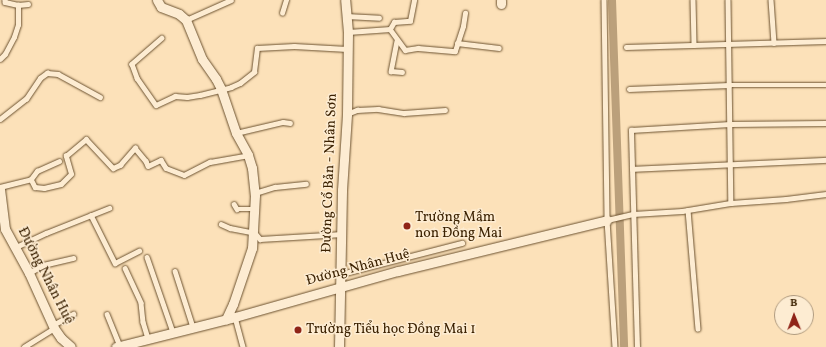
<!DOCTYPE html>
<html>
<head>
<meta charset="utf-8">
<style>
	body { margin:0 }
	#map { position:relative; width:826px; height:347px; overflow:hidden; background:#fce1b9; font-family:Vollkorn,serif }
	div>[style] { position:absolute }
	.canal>* { height:8px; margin:-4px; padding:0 4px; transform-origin:4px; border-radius:4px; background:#bba07b }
	.roads { filter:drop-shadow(0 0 1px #6c5230) drop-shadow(0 0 1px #6c5230) }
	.service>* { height:4.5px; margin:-2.25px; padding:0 2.25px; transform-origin:2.25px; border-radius:2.25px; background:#fdecd2 }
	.minor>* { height:9px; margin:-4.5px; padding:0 4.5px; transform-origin:4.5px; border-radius:4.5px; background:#fdecd2 }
	.dots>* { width:11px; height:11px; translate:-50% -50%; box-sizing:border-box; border:2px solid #fdecd2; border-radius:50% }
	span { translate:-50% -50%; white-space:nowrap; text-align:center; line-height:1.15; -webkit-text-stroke:3px #fdecd2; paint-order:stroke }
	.street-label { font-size:14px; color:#3c2202 }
	.poi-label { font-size:14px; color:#3c2202 }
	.left { translate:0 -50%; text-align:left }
	.north { position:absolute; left:774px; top:295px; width:40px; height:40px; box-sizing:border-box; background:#fdecd2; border:1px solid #b09b7f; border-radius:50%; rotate:359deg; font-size:11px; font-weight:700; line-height:16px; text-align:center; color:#3c2202 }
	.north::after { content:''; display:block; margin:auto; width:14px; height:18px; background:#8f2418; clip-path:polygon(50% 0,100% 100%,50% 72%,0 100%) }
</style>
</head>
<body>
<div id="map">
	<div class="canal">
		<div style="left:612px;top:0;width:347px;rotate:88deg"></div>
	</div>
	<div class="roads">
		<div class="service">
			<div style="left:5px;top:0;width:2px;rotate:90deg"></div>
			<div style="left:5px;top:2px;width:13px;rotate:13deg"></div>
			<div style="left:18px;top:5px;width:10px;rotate:-6deg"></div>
			<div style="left:604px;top:0;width:220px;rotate:89.2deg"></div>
			<div style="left:607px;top:220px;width:127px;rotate:86.4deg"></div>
			<div style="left:693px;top:0;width:45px;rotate:88.7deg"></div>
			<div style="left:728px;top:0;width:203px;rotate:89.2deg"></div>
			<div style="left:771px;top:0;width:43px;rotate:86deg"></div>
			<div style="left:282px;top:13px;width:14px;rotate:-73deg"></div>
			<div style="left:346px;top:16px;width:33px;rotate:3deg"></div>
			<div style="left:186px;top:20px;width:49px;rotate:-24deg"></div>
			<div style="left:390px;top:29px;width:26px;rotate:54deg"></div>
			<div style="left:405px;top:50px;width:13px;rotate:-9deg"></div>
			<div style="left:418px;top:48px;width:37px;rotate:5deg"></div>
			<div style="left:455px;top:51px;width:26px;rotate:-72deg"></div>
			<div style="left:463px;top:26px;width:13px;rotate:-81deg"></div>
			<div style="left:390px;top:29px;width:8px;rotate:-60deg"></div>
			<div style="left:394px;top:22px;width:16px;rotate:-4deg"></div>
			<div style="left:410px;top:21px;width:21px;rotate:-79deg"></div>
			<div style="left:348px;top:32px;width:42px;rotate:-4.1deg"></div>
			<div style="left:162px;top:38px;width:40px;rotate:139deg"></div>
			<div style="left:132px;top:64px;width:15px;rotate:70deg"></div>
			<div style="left:137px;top:78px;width:33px;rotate:55deg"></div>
			<div style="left:156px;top:105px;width:21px;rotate:-25deg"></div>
			<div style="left:175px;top:96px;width:12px;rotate:5deg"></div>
			<div style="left:187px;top:97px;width:13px;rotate:-9deg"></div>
			<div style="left:200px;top:95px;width:32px;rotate:-14deg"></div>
			<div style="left:231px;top:87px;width:10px;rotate:-24deg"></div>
			<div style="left:240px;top:83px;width:18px;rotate:-38deg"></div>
			<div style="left:254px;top:72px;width:24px;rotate:-83deg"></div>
			<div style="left:257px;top:48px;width:37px;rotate:-3deg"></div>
			<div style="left:294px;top:46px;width:53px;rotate:3.2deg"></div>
			<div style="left:397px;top:41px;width:31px;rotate:101deg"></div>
			<div style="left:391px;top:71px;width:11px;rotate:5deg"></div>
			<div style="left:457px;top:43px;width:42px;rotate:6.8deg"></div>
			<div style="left:626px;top:47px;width:200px;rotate:-1.7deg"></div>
			<div style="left:0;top:59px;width:7px;rotate:-45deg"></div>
			<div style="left:5px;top:54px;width:19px;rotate:-62deg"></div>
			<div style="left:14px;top:37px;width:13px;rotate:-72deg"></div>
			<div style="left:18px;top:25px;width:20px;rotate:-90deg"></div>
			<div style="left:629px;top:89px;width:100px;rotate:-2.3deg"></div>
			<div style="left:729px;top:85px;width:97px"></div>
			<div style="left:347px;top:114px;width:11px;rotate:-22deg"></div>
			<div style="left:357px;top:110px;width:21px;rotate:-3deg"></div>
			<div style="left:378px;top:109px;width:26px;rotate:9deg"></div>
			<div style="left:404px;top:113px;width:41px;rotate:-4.2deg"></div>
			<div style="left:0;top:119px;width:33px;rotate:-38deg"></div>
			<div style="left:26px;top:99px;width:25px;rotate:-56deg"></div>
			<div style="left:40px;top:78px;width:9px;rotate:-36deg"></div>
			<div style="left:47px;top:73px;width:11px;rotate:5deg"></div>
			<div style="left:58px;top:74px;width:48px;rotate:28.7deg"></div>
			<div style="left:236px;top:133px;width:48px;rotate:-13.2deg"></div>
			<div style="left:283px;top:122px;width:7px;rotate:8deg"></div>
			<div style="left:632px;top:169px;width:194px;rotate:-2.7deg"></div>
			<div style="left:31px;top:179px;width:9px;rotate:63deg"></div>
			<div style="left:35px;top:187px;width:9px;rotate:6deg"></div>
			<div style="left:44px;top:188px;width:17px;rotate:-13deg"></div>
			<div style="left:61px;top:184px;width:14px;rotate:-45deg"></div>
			<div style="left:71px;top:174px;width:19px;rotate:-106deg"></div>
			<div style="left:66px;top:156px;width:26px;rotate:-40deg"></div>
			<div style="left:86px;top:139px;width:40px;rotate:47deg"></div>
			<div style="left:113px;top:168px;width:8px;rotate:-23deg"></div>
			<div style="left:120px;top:165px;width:23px;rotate:-49deg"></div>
			<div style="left:135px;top:148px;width:17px;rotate:50deg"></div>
			<div style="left:146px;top:161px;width:5px;rotate:68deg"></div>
			<div style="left:148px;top:166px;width:14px;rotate:-25deg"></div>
			<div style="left:161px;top:160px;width:9px;rotate:58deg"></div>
			<div style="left:166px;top:168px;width:19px;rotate:21deg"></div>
			<div style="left:184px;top:175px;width:29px;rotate:-27deg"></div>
			<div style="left:210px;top:162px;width:39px;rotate:-10deg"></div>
			<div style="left:31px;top:179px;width:10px;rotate:-53deg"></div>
			<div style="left:37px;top:171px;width:24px;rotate:-24deg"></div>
			<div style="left:0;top:187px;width:32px;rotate:-14deg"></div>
			<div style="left:255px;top:193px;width:21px;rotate:-17deg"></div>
			<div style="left:275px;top:187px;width:31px;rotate:-6deg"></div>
			<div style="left:234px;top:204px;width:6px;rotate:59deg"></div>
			<div style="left:237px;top:209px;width:17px"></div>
			<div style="left:688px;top:210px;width:119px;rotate:85.2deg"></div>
			<div style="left:91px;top:215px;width:54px;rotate:63.4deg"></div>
			<div style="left:115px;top:263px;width:27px;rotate:-27deg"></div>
			<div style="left:607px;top:220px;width:27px;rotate:-13deg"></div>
			<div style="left:633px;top:214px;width:49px;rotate:-3.5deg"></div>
			<div style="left:682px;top:211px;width:50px;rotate:-9.3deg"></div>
			<div style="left:731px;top:203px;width:55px;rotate:-4.2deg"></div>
			<div style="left:786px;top:199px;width:40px;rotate:-7.1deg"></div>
			<div style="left:221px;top:224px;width:10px;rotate:24deg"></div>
			<div style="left:230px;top:228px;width:25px;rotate:11deg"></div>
			<div style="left:255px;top:233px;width:8px;rotate:50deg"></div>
			<div style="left:260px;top:239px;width:82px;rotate:-3.5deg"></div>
			<div style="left:16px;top:247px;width:33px;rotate:-25deg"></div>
			<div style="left:46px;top:233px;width:68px;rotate:-21.6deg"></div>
			<div style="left:147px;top:257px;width:79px;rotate:70.9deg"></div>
			<div style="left:125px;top:268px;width:38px;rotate:65deg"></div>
			<div style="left:141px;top:303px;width:19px;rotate:84deg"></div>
			<div style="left:143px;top:322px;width:17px;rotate:73deg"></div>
			<div style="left:175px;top:271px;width:59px;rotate:72.2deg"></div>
			<div style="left:29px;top:273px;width:16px;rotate:-30deg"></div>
			<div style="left:43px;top:265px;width:31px;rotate:-13deg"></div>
			<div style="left:341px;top:274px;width:125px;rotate:-14.4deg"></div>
			<div style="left:107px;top:314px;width:35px;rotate:68deg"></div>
			<div style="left:235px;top:317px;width:31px;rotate:75deg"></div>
			<div style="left:53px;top:325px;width:23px;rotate:-29deg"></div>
			<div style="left:24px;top:347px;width:36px;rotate:-32deg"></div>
			<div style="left:637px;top:347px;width:217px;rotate:-91.6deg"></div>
			<div style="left:631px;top:130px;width:99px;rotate:-3.5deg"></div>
			<div style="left:730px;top:124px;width:96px;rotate:-0.6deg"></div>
		</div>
		<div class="minor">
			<div style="left:157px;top:0;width:8px;rotate:60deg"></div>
			<div style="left:161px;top:7px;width:19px;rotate:21deg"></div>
			<div style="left:179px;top:14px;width:9px;rotate:41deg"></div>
			<div style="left:186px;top:20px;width:42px;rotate:67.7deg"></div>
			<div style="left:202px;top:59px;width:24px;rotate:55deg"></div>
			<div style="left:216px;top:79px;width:11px;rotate:63deg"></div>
			<div style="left:221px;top:89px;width:46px;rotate:71.2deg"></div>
			<div style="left:236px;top:133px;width:25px;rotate:61deg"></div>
			<div style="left:248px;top:155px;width:14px;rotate:73deg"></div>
			<div style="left:252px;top:168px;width:27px;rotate:84deg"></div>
			<div style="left:255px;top:195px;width:53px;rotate:93.2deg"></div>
			<div style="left:252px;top:248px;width:59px;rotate:108.7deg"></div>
			<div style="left:233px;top:304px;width:17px;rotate:115deg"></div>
			<div style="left:501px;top:4px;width:4px;rotate:-90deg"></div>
			<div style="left:0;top:189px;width:40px;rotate:82.9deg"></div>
			<div style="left:5px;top:229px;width:50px;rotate:61.4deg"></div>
			<div style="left:29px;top:273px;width:60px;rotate:65.6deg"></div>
			<div style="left:54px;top:328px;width:12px;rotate:55deg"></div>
			<div style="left:61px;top:338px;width:13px;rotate:42deg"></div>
			<div style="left:116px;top:347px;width:123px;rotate:-14.1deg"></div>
			<div style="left:235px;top:317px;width:169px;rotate:-15.8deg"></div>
			<div style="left:398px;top:271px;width:215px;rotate:-13.7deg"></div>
			<div style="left:339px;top:347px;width:157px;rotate:-88.9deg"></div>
			<div style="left:342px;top:190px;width:76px;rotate:-86.2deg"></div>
			<div style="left:347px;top:114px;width:82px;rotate:-89.3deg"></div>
			<div style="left:348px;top:32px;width:32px;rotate:-95deg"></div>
		</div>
	</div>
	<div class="dots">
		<div style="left:407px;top:226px;background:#8f2418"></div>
		<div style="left:298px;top:330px;background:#8f2418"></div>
	</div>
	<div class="street-label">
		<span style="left:330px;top:173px;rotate:-88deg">Đường Cổ Bản - Nhân Sơn</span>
		<span style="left:358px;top:268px;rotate:-15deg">Đường Nhân Huệ</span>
		<span style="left:45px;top:276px;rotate:63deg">Đường Nhân Huệ</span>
	</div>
	<div class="poi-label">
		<span class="left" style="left:415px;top:226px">Trường Mầm<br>non Đồng Mai</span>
		<span class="left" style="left:306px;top:330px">Trường Tiểu học Đồng Mai 1</span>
	</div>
	<div class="north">B</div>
</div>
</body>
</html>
